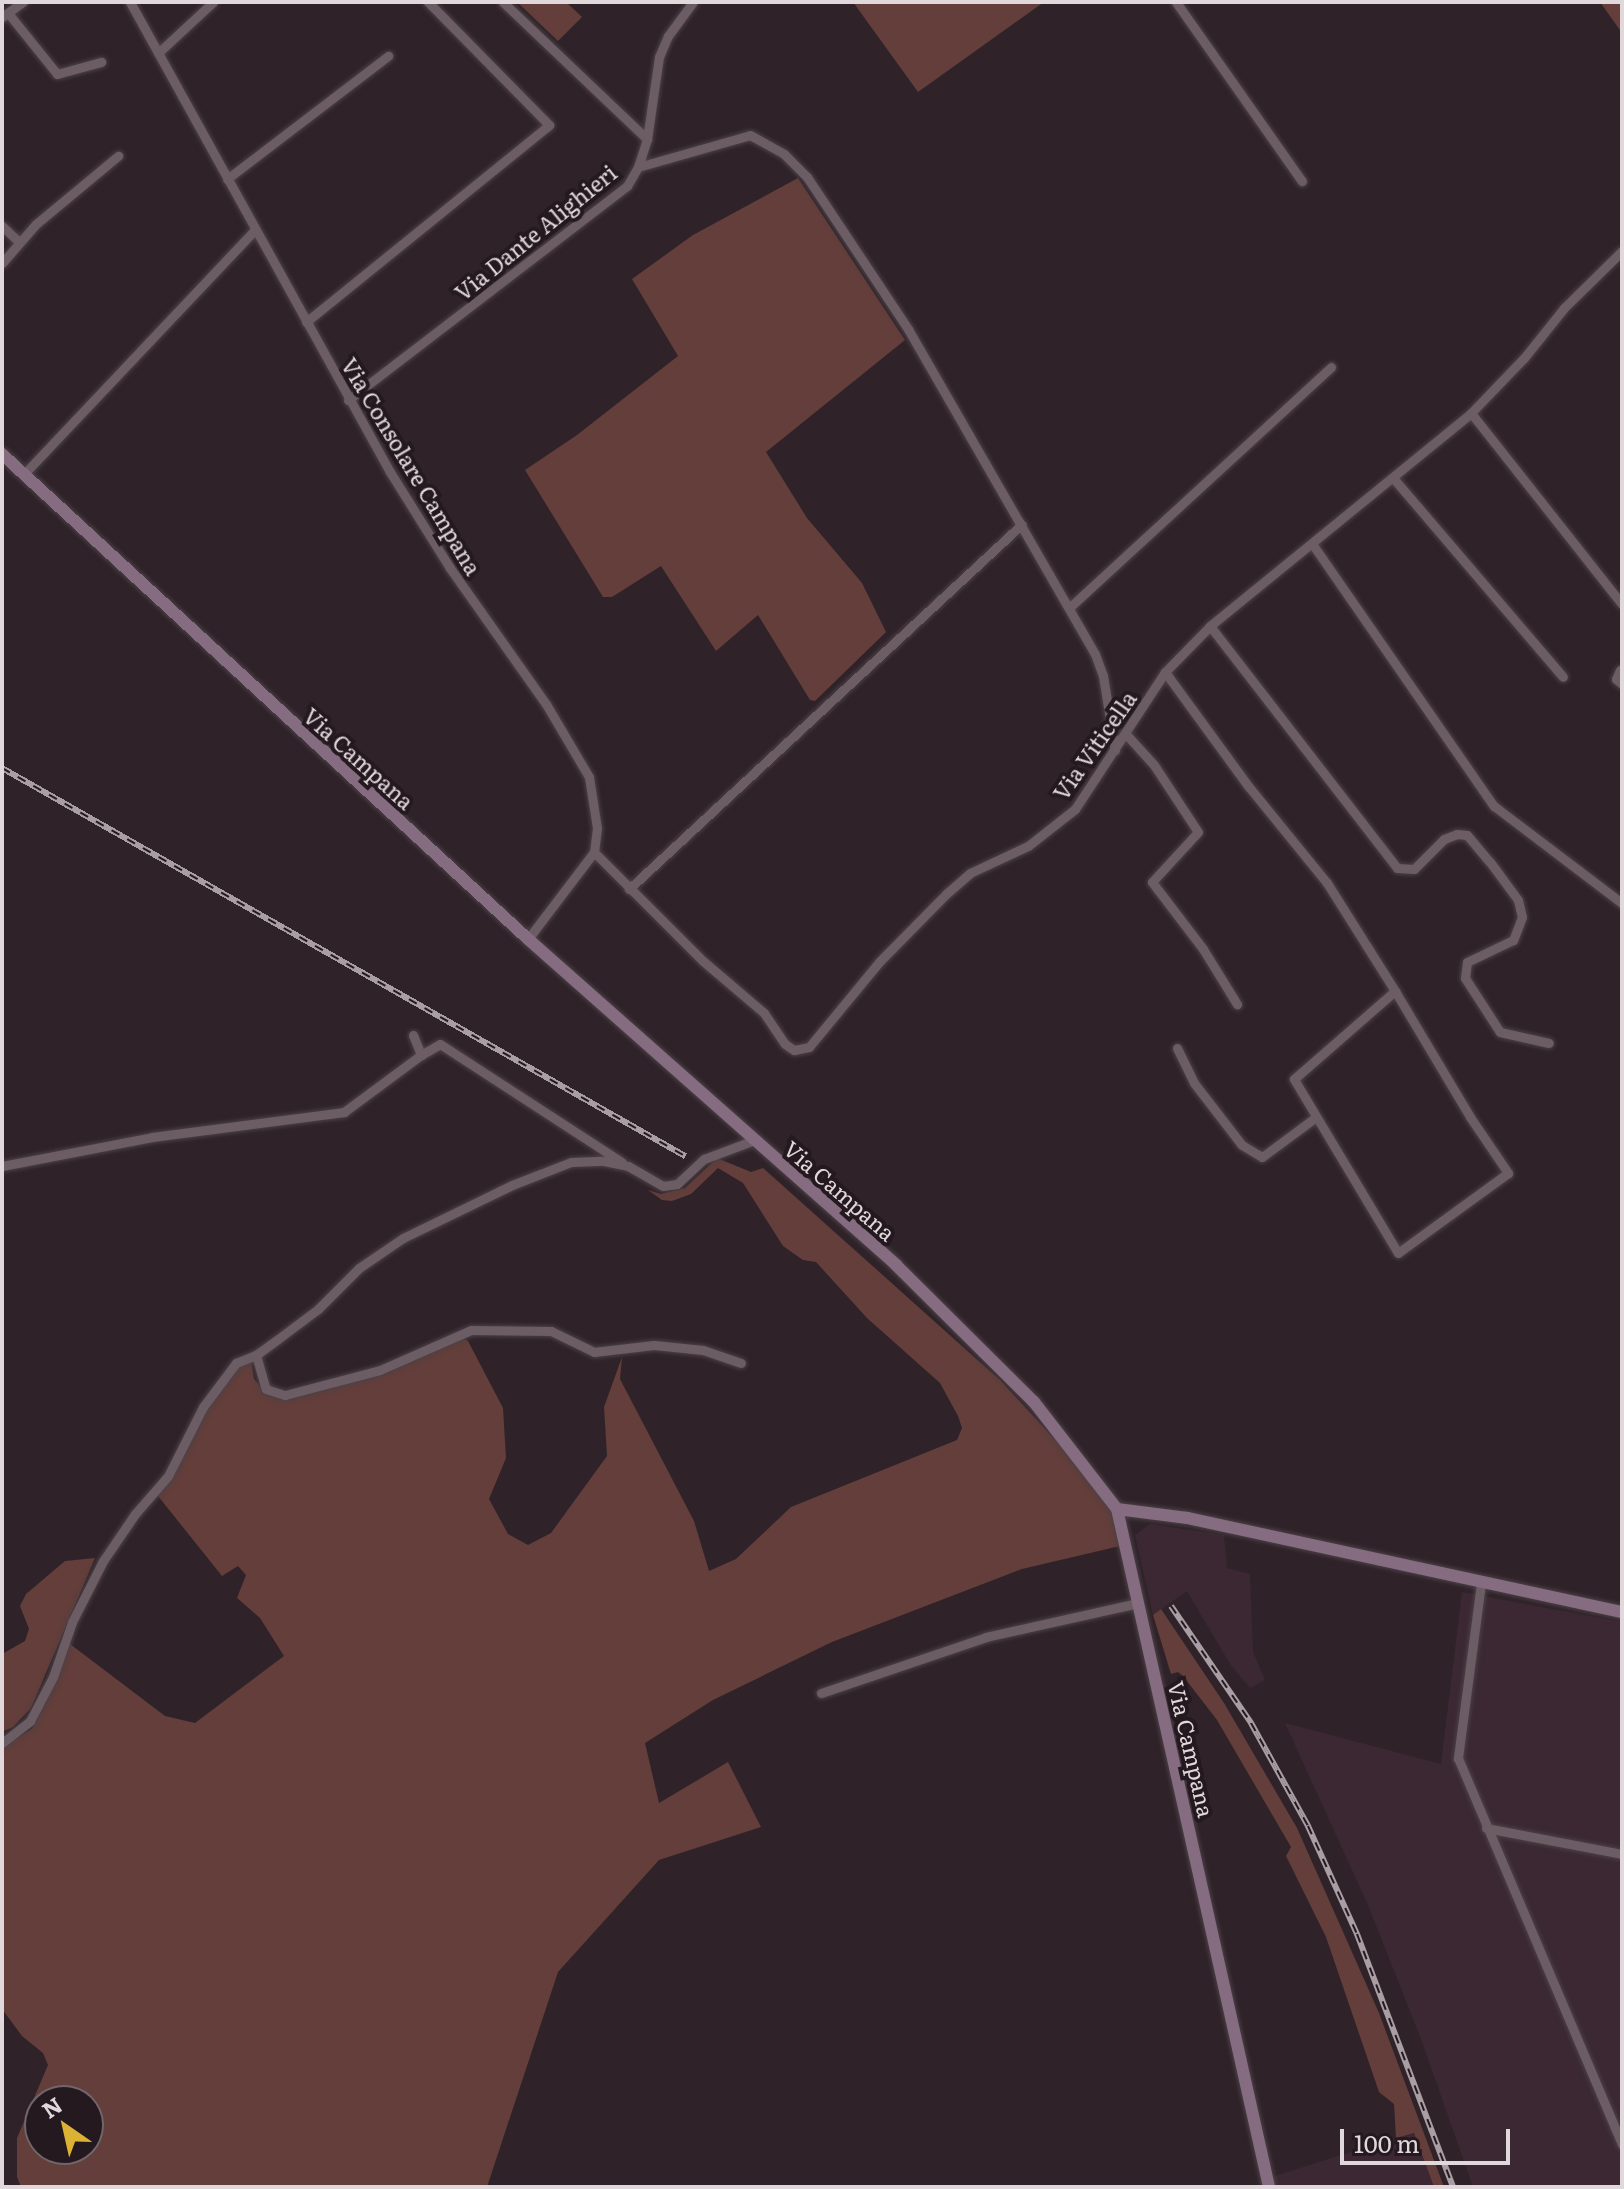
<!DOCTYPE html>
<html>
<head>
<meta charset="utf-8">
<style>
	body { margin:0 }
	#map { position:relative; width:1624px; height:2189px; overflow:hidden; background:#2f2329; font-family:Literata,serif }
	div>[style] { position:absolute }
	.built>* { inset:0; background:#3b2832 }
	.green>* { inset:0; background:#633e3a }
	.roads { filter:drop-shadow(0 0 2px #4c4147) drop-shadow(0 0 2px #4c4147) }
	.street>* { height:9px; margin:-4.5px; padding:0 4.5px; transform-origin:4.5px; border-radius:4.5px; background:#6c5d65 }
	.secondary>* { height:12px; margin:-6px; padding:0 6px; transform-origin:6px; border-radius:6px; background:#866c81 }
	.rail>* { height:6px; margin-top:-3px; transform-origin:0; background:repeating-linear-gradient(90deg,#251920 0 9px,#a89ea3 0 18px); box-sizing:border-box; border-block:2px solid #a89ea3 }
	span { translate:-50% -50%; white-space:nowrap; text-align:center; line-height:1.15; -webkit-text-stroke:8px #251920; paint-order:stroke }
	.street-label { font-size:22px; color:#e1d8dc }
	.frame { position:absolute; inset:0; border:4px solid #e1d8dc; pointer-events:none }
	.north { position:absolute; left:24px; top:2085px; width:80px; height:80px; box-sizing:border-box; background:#251920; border:2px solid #70656b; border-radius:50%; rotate:326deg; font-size:22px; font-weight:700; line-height:32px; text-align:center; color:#e1d8dc }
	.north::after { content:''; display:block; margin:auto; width:28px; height:36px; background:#dbb233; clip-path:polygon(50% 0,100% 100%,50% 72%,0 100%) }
	.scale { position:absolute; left:1340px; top:2129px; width:170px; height:36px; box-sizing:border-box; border:4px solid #e1d8dc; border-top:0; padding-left:10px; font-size:24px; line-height:28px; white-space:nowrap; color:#e1d8dc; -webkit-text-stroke:6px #251920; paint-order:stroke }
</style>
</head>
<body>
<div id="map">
	<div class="built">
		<div style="clip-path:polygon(1150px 1524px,1224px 1535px,1227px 1568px,1250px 1574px,1253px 1652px,1265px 1680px,1250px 1688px,1230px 1664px,1187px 1591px,1153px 1615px,1135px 1535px)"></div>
		<div style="clip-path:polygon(1462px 1592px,1622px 1622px,1622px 2187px,1473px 2187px,1421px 2039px,1368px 1905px,1285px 1723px,1441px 1764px)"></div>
		<div style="clip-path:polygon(1414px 2132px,1434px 2187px,1261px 2187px,1259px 2181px)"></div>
	</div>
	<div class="green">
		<div style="clip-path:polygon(517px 2px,566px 2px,582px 17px,558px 41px)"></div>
		<div style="clip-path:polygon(853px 2px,1044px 2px,918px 92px)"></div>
		<div style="clip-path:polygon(1600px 2px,1622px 2px,1622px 33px)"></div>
		<div style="clip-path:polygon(798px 178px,905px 340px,766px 452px,807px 518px,862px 583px,886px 632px,815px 701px,810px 700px,758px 615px,716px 651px,661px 566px,612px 597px,603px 597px,525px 470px,577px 435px,678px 356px,632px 279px,693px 235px)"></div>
		<div style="clip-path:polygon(evenodd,717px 1158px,751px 1172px,763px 1168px,1000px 1380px,1082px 1469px,1112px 1511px,1120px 1546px,1022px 1569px,832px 1642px,713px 1700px,645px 1743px,659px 1803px,728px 1762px,761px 1827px,659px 1860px,558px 1972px,487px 2187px,21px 2187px,17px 2177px,17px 2138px,48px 2065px,43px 2053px,22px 2036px,2px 2009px,2px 1747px,32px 1729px,56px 1682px,70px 1644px,165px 1716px,195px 1723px,284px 1656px,260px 1618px,237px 1598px,246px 1575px,238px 1566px,222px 1576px,158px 1496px,209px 1406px,237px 1367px,251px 1360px,254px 1379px,268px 1395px,295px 1395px,463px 1338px,468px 1341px,503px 1408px,506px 1458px,489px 1499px,508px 1534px,528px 1545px,551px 1533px,607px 1456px,604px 1407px,622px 1357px,620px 1379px,694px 1521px,709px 1571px,736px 1559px,791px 1507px,957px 1440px,962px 1428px,958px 1416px,940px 1383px,867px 1318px,816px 1262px,803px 1260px,783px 1246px,743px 1183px,718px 1168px,691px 1194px,672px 1201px,662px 1200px,648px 1190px,661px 1194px,685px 1188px,717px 1158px,40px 2101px,88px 2101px,88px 2149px,40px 2149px,40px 2101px)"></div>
		<div style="clip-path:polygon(95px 1558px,31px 1708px,13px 1727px,2px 1732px,2px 1654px,25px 1641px,29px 1629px,20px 1606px,26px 1594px,65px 1561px)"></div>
		<div style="clip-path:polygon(1161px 1609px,1224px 1703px,1297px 1828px,1379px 2013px,1444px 2187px,1434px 2187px,1414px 2133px,1396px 2138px,1394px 2104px,1379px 2092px,1326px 1937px,1286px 1856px,1291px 1847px,1217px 1720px,1183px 1676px,1178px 1672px,1171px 1674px,1153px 1615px)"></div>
	</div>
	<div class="roads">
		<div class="street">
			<div style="left:130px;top:2px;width:537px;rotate:61.05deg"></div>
			<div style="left:390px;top:472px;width:113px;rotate:58deg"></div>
			<div style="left:450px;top:568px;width:166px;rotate:54.8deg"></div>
			<div style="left:546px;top:704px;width:85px;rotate:59.5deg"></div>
			<div style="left:589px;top:777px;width:52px;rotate:81.1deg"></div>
			<div style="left:597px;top:828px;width:24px;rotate:97deg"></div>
			<div style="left:594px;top:852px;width:109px;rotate:127.2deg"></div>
			<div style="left:503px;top:2px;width:199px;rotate:43.6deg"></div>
			<div style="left:1176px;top:2px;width:219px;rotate:54.9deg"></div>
			<div style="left:8px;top:13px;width:78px;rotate:51.2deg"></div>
			<div style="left:57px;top:74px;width:46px;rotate:-15.3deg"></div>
			<div style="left:2px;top:17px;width:26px;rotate:-36deg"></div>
			<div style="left:158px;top:53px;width:75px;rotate:-42.8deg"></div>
			<div style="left:638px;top:167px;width:116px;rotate:-15.9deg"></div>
			<div style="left:750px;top:135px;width:39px;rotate:29deg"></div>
			<div style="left:784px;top:154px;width:33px;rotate:45deg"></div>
			<div style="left:807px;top:177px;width:182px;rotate:56.4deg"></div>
			<div style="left:908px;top:329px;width:375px;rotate:60.1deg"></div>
			<div style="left:1095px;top:654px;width:23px;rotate:70deg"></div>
			<div style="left:1103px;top:676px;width:75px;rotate:80.8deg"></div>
			<div style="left:227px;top:179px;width:203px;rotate:-37.4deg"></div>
			<div style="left:2px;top:226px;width:23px;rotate:43deg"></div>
			<div style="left:2px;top:263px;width:52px;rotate:-48.9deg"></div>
			<div style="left:36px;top:224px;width:107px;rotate:-39.7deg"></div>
			<div style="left:306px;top:322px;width:313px;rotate:-39deg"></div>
			<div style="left:549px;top:125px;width:173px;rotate:-134.5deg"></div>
			<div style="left:348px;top:400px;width:352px;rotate:-37.5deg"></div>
			<div style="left:627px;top:186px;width:22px;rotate:-60deg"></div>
			<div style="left:638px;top:167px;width:29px;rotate:-72deg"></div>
			<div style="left:647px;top:139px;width:83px;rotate:-81.7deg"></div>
			<div style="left:659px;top:57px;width:23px;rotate:-67deg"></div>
			<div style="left:668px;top:36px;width:42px;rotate:-53.7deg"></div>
			<div style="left:1471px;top:413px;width:243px;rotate:51.7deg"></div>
			<div style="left:24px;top:474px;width:336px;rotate:-46.6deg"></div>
			<div style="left:1394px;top:479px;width:260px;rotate:49.5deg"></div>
			<div style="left:1313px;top:545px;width:318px;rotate:55.3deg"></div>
			<div style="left:1494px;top:806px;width:161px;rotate:37.2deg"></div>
			<div style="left:1069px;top:608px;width:356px;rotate:-42.6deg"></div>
			<div style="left:1210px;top:626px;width:306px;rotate:52.3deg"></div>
			<div style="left:1397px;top:868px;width:17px;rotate:3deg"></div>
			<div style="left:1414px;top:869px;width:42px;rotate:-45deg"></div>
			<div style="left:1444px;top:839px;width:14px;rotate:-21deg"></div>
			<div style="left:1457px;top:834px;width:10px;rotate:6deg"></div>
			<div style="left:1467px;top:835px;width:35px;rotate:50deg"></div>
			<div style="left:1490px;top:862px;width:47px;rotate:53.6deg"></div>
			<div style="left:1518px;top:900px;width:17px;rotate:77deg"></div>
			<div style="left:1522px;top:917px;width:25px;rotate:111deg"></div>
			<div style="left:1513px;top:940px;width:51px;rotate:154.4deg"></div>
			<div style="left:1467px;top:962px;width:16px;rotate:97deg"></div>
			<div style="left:1465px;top:978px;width:64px;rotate:57.1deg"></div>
			<div style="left:1500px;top:1032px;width:50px;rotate:12.7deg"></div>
			<div style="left:1620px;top:670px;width:10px;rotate:114deg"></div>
			<div style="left:1616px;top:679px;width:8px;rotate:40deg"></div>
			<div style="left:1165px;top:672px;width:142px;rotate:53.9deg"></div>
			<div style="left:1249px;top:787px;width:124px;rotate:50.9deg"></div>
			<div style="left:1327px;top:883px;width:128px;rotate:57.8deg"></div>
			<div style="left:1395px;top:991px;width:147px;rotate:59.2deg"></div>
			<div style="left:1470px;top:1117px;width:68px;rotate:55.8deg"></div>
			<div style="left:1508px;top:1173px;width:136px;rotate:144deg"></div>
			<div style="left:1398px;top:1253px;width:203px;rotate:-120.9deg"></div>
			<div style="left:1294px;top:1079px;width:134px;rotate:-41.1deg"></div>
			<div style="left:1125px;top:733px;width:43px;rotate:47.8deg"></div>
			<div style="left:1154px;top:765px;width:80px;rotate:56.7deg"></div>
			<div style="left:1198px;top:832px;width:68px;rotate:132.6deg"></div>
			<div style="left:1152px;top:882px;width:84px;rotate:52.7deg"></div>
			<div style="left:1203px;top:949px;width:65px;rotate:58.3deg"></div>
			<div style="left:594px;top:852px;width:154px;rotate:45deg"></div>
			<div style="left:703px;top:961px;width:80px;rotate:40.4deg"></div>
			<div style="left:764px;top:1013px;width:37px;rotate:56deg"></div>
			<div style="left:785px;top:1044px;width:11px;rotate:34deg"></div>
			<div style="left:794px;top:1050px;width:15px;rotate:-11deg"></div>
			<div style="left:809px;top:1047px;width:110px;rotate:-50.5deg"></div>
			<div style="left:879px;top:962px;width:95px;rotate:-45.4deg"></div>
			<div style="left:946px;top:894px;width:32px;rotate:-41deg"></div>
			<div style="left:970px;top:873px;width:64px;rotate:-25deg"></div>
			<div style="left:1028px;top:846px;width:60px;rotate:-38.2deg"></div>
			<div style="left:1075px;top:809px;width:164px;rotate:-56.7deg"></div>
			<div style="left:1165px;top:672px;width:64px;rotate:-45.6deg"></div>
			<div style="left:1210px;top:626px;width:337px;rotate:-39.2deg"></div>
			<div style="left:1471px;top:413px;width:76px;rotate:-46.1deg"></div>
			<div style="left:1524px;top:358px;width:64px;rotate:-51.3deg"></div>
			<div style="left:1564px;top:308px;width:81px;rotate:-44.5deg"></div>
			<div style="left:629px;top:889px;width:536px;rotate:-42.88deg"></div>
			<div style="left:413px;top:1035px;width:22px;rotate:68deg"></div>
			<div style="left:421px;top:1055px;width:22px;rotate:-30deg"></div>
			<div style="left:440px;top:1044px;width:217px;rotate:33deg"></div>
			<div style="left:1177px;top:1048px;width:39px;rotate:64deg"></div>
			<div style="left:1194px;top:1083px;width:78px;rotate:52.3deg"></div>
			<div style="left:1242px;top:1145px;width:23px;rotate:31deg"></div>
			<div style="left:1262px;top:1157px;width:67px;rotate:-36.5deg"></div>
			<div style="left:2px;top:1166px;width:153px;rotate:-10.9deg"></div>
			<div style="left:152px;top:1137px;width:194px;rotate:-7.4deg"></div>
			<div style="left:344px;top:1112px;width:96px;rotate:-36.5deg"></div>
			<div style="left:256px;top:1355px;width:35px;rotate:74deg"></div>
			<div style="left:266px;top:1389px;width:20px;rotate:18deg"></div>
			<div style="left:285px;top:1395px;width:98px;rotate:-14.7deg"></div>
			<div style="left:380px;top:1370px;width:99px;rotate:-23.7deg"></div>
			<div style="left:471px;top:1330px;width:80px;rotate:0.7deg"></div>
			<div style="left:551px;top:1331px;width:48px;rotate:26deg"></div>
			<div style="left:594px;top:1352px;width:60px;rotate:-6.7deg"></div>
			<div style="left:654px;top:1345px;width:49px;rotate:5.8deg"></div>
			<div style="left:703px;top:1350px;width:40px;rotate:18.9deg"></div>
			<div style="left:1481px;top:1583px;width:177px;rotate:97.5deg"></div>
			<div style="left:1458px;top:1758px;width:420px;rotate:67deg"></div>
			<div style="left:821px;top:1693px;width:174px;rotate:-18.7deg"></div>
			<div style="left:986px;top:1637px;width:156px;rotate:-12.6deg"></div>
			<div style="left:2px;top:1743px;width:36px;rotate:-38deg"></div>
			<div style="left:30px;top:1721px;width:50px;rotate:-62.4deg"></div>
			<div style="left:53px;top:1677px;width:58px;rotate:-70.9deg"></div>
			<div style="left:72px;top:1622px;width:68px;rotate:-63.1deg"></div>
			<div style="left:103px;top:1561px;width:57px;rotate:-55.8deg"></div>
			<div style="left:135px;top:1514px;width:50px;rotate:-49deg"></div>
			<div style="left:168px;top:1476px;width:77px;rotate:-63.1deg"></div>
			<div style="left:203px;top:1407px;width:55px;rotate:-53.1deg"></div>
			<div style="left:236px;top:1363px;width:22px;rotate:-22deg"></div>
			<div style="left:256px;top:1355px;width:27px;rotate:-36deg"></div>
			<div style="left:278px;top:1339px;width:50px;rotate:-36.9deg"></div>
			<div style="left:318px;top:1309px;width:58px;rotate:-45deg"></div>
			<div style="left:359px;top:1268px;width:53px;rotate:-34.3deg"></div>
			<div style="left:403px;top:1238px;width:121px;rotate:-25.9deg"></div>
			<div style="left:512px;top:1185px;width:63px;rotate:-21.3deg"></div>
			<div style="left:571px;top:1162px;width:33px;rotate:-2deg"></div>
			<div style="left:604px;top:1161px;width:25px;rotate:12deg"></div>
			<div style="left:628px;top:1166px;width:40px;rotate:29.7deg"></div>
			<div style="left:663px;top:1186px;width:14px;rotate:-8deg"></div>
			<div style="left:677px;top:1184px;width:37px;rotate:-43deg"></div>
			<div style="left:704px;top:1159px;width:51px;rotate:-20.6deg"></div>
			<div style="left:1486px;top:1828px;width:138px;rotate:10.8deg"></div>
		</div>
		<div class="secondary">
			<div style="left:2px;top:454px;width:715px;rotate:42.68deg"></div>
			<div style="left:528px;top:939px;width:492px;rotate:41.5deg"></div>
			<div style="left:896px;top:1265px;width:194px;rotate:44.8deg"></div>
			<div style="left:1034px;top:1402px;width:135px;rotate:52.2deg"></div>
			<div style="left:1117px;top:1509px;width:695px;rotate:77.36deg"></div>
			<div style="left:1117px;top:1509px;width:71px;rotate:7.3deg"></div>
			<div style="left:1187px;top:1518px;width:445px;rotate:12.2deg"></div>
		</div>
	</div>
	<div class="rail">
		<div style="left:2px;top:768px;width:786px;rotate:29.6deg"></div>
		<div style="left:1171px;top:1606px;width:142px;rotate:55.6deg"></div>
		<div style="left:1251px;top:1723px;width:118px;rotate:61deg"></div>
		<div style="left:1308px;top:1826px;width:119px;rotate:65.6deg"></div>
		<div style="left:1357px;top:1934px;width:271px;rotate:69.2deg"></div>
	</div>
	<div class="street-label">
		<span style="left:535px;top:232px;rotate:-39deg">Via Dante Alighieri</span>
		<span style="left:412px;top:466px;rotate:59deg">Via Consolare Campana</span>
		<span style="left:1094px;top:745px;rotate:-55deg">Via Viticella</span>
		<span style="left:359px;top:758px;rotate:42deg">Via Campana</span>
		<span style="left:840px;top:1190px;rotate:41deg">Via Campana</span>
		<span style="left:1192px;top:1749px;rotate:77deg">Via Campana</span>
	</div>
	<div class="frame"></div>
	<div class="north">N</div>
	<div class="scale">100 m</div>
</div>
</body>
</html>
